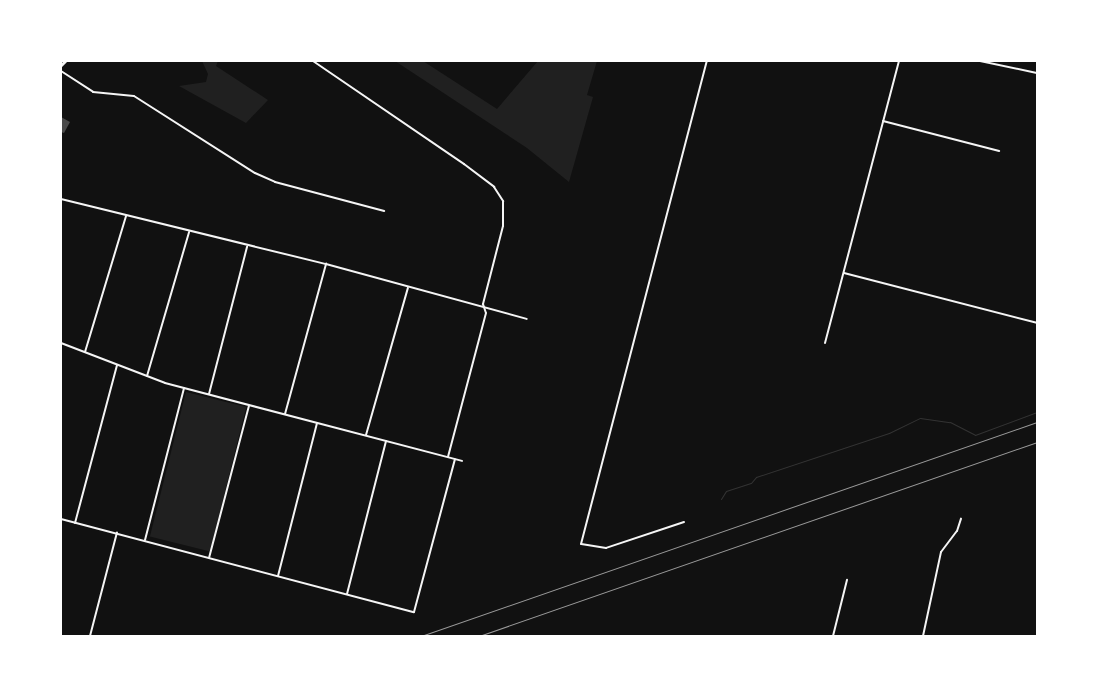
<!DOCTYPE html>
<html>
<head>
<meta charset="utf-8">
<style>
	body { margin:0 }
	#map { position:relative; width:1098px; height:697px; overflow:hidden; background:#111; font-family:"Sofia Sans Condensed",sans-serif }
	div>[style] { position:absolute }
	.green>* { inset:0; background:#202020; transform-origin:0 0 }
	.stream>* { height:1px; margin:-0.5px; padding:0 0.5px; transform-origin:0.5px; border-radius:0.5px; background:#333 }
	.building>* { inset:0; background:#4a4a4a }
	.minor>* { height:2px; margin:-1px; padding:0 1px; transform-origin:1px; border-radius:1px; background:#f5f5f5 }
	.primary>* { height:3px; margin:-1.5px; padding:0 1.5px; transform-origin:1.5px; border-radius:1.5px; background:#f5f5f5 }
	.rail>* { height:1px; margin:-0.5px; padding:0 0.5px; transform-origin:0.5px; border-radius:0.5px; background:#9a9a9a }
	span { translate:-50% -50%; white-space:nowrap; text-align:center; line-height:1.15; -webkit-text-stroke:4px #fff; paint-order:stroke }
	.frame { position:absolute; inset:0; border:62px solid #fff; pointer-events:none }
</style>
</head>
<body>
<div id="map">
	<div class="green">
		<div style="clip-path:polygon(202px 61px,218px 61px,216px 66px,268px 100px,246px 123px,179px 86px,206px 82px,208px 74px)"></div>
		<div style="clip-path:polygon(395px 61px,423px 61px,497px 109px,538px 61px,597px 61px,587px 95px,593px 97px,569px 182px,527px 148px)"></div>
		<div style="left:186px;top:392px;width:62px;height:149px;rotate:14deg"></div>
	</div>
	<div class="stream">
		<div style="left:721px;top:499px;width:9px;rotate:-58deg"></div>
		<div style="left:726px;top:491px;width:26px;rotate:-18deg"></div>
		<div style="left:751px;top:483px;width:8px;rotate:-50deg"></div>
		<div style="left:756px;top:477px;width:140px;rotate:-18.3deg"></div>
		<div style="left:889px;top:433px;width:34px;rotate:-26deg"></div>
		<div style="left:920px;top:418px;width:30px;rotate:8deg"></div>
		<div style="left:950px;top:422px;width:28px;rotate:27deg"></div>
		<div style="left:975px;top:435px;width:66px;rotate:-20.4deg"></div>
	</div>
	<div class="building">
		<div style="clip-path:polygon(61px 117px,70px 122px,64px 133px,61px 132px)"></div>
	</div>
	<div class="minor">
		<div style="left:313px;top:61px;width:183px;rotate:34.3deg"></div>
		<div style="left:464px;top:164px;width:38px;rotate:37deg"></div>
		<div style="left:494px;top:187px;width:17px;rotate:57deg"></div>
		<div style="left:503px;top:201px;width:25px;rotate:90deg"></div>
		<div style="left:503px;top:226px;width:81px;rotate:104.4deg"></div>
		<div style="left:483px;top:304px;width:9px;rotate:72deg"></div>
		<div style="left:486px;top:313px;width:149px;rotate:104.8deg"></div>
		<div style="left:980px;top:61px;width:58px;rotate:11.9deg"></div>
		<div style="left:61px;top:71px;width:38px;rotate:33deg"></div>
		<div style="left:93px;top:92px;width:41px;rotate:5.6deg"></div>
		<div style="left:134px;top:96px;width:143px;rotate:32.5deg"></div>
		<div style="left:255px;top:173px;width:22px;rotate:24deg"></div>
		<div style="left:275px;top:182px;width:113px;rotate:14.9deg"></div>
		<div style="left:883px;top:121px;width:120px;rotate:14.5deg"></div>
		<div style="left:61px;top:199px;width:273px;rotate:13.8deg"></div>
		<div style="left:326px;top:264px;width:208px;rotate:15.3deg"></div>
		<div style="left:844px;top:273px;width:199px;rotate:14.5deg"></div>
		<div style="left:61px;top:343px;width:111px;rotate:21deg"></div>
		<div style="left:165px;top:383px;width:307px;rotate:14.7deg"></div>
		<div style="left:825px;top:343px;width:292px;rotate:-75.3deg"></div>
		<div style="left:85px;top:352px;width:142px;rotate:-73.2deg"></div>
		<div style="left:147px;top:376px;width:150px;rotate:-73.7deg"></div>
		<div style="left:209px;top:394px;width:152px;rotate:-75.5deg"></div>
		<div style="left:285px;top:414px;width:156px;rotate:-74.7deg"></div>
		<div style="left:366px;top:435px;width:153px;rotate:-74.1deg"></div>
		<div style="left:61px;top:519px;width:365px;rotate:14.8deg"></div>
		<div style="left:414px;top:612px;width:158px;rotate:-75deg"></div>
		<div style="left:684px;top:522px;width:82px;rotate:161.6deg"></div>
		<div style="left:606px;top:548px;width:25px;rotate:-171deg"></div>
		<div style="left:581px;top:544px;width:499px;rotate:-75.4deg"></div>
		<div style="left:75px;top:523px;width:163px;rotate:-75.1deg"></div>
		<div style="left:145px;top:540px;width:157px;rotate:-75.6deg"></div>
		<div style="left:209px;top:558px;width:157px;rotate:-75.3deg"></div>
		<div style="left:278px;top:576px;width:158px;rotate:-75.7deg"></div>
		<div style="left:347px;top:594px;width:158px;rotate:-75.7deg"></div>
		<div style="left:90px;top:636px;width:107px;rotate:-75.4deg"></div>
		<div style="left:833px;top:636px;width:58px;rotate:-76deg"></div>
		<div style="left:923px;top:636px;width:86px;rotate:-77.9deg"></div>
		<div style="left:941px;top:552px;width:26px;rotate:-53deg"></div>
		<div style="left:957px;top:531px;width:13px;rotate:-72deg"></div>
	</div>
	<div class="primary">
		<div style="left:61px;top:65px;width:6px;rotate:-45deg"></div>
	</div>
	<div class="rail">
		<div style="left:421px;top:636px;width:652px;rotate:-19.16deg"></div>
		<div style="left:479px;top:636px;width:591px;rotate:-19.17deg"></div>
	</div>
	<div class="frame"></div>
</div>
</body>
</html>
